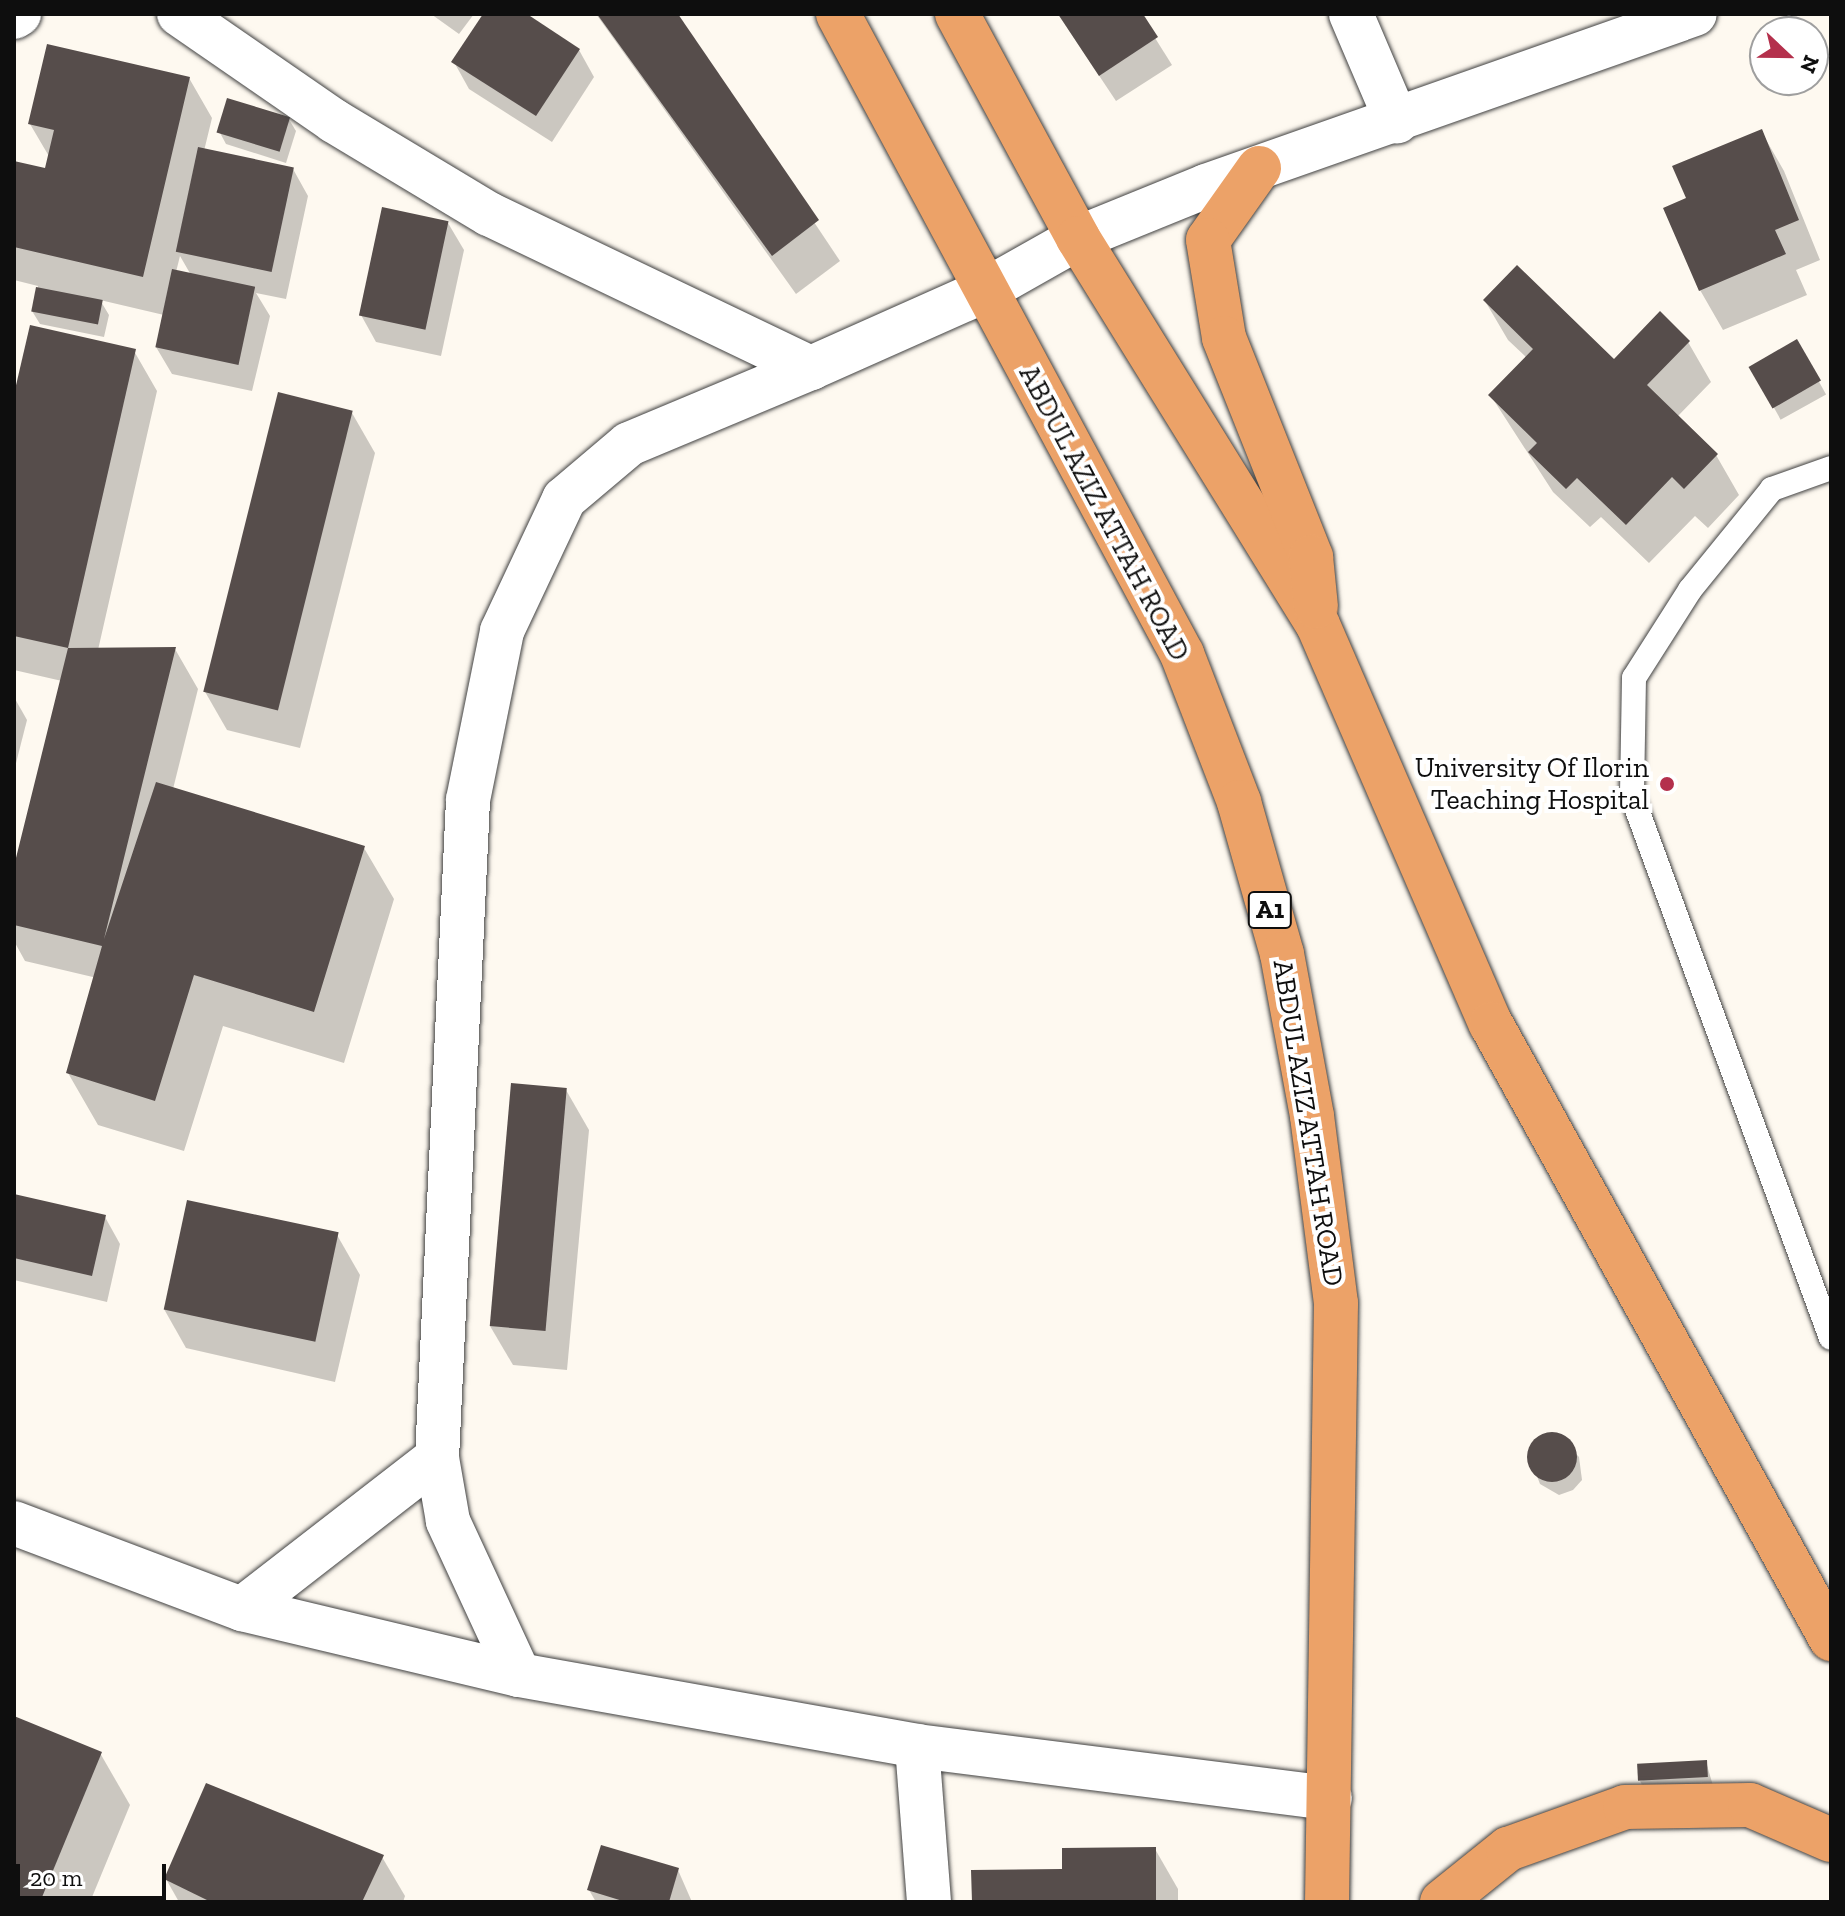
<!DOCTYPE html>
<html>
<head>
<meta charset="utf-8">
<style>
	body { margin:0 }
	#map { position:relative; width:1845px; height:1916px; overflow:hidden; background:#fef9f0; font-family:"Zilla Slab",serif }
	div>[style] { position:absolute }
	.shadow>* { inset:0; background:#0003; transform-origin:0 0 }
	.building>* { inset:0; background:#564d4b; transform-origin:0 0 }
	.round { border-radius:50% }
	.roads { filter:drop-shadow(0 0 2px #414141) drop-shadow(0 0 2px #414141) }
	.service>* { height:24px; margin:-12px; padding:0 12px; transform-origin:12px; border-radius:12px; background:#fff }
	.minor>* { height:44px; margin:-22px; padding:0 22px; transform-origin:22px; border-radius:22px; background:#fff }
	.trunk>* { height:44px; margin:-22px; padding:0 22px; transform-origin:22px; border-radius:22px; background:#eca268 }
	.dots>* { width:22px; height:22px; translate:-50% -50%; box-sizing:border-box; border:4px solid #fff; border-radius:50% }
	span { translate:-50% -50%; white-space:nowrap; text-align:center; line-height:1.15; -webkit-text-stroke:8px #fff; paint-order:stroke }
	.shield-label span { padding:2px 6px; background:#fff; border:2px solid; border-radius:6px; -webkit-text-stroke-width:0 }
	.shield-label { font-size:26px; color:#0e0e0e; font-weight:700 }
	.street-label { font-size:28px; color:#0e0e0e }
	.poi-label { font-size:28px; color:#0e0e0e }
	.right { translate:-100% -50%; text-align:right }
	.frame { position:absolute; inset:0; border:16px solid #0e0e0e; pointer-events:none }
	.north { position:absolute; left:1749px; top:16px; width:80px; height:80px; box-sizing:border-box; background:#fff; border:2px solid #9f9f9f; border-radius:50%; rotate:112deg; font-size:22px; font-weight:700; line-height:32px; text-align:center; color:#0e0e0e }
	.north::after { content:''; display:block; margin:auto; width:28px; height:36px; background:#b4304c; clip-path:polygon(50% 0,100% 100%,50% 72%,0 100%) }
	.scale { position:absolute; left:16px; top:1864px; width:150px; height:36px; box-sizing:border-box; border:4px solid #0e0e0e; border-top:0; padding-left:10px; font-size:24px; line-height:28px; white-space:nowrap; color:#0e0e0e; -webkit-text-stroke:6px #fff; paint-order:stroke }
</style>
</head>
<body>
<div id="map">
	<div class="shadow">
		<div style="clip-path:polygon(431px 14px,474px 14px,459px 34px)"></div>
		<div style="clip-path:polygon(485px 14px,524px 14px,579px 50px,594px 77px,552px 142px,469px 89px,454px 62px)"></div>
		<div style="clip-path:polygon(596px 14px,675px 14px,840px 261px,796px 294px)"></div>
		<div style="clip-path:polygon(1058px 14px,1140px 14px,1172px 65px,1116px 101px)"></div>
		<div style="clip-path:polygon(evenodd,189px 78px,212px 118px,204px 151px,293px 169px,308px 196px,286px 299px,256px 293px,270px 316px,252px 391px,172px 374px,156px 347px,164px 315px,100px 300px,109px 315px,104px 337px,40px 324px,32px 311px,38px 286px,14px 280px,14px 163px,46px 171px,50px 158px,30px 124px,189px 78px,180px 256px,191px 275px,176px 272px,180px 256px)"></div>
		<div style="clip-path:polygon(288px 118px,296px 131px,286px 163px,226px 144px,219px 131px)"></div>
		<div style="clip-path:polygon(1761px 131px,1784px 171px,1820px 260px,1796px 270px,1807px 295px,1723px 330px,1700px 290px,1689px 199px)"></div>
		<div style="clip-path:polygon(448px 223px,464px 250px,441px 356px,376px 342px,361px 315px)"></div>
		<div style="clip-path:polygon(1485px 301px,1614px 362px,1688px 342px,1711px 382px,1677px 417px,1716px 455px,1739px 495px,1708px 528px,1695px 516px,1649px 563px,1601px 517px,1590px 527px,1553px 492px,1491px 396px,1527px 358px,1508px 340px)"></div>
		<div style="left:1797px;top:342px;width:60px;height:52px;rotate:61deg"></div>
		<div style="clip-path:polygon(134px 351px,157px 391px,98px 650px,175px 649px,198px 689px,173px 789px,364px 848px,394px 899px,344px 1063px,223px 1026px,184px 1151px,98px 1125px,68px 1073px,97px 978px,25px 961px,14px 941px,14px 874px,62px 681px,14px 670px,14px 403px)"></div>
		<div style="clip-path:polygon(352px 413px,375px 453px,300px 748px,227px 730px,204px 690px)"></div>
		<div style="clip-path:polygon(14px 697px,27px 720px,14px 771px)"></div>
		<div style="clip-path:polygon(566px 1090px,589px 1130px,567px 1370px,513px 1365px,490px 1326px)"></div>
		<div style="clip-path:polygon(14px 1196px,105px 1217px,120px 1244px,107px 1302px,14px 1280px)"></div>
		<div style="clip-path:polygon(337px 1235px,360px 1275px,335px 1382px,186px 1348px,164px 1309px)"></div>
		<div style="clip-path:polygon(1557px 1434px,1579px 1457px,1582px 1480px,1573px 1490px,1559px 1495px,1540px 1484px,1529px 1455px,1542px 1435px)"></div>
		<div style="clip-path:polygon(14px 1718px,100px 1753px,130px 1805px,90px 1902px,14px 1902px)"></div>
		<div style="clip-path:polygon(1706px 1762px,1714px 1789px,1647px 1794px,1640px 1781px)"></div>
		<div style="clip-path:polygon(1155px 1849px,1178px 1889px,1178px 1902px,974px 1902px)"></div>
		<div style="clip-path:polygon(382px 1857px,405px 1896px,403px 1902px,179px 1902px,166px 1879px)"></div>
		<div style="clip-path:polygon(678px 1870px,692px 1902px,596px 1902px,589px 1890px)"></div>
	</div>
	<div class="building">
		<div style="clip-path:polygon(483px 14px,527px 14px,580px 49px,536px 116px,451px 62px)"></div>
		<div style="clip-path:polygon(597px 14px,678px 14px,819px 220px,772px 256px)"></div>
		<div style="clip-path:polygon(1058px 14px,1143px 14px,1158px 37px,1099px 76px)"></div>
		<div style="clip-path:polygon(47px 44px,190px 77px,143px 277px,14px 247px,14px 161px,45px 168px,54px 130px,28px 124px)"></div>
		<div style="left:227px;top:98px;width:66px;height:36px;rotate:17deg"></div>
		<div style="clip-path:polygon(1762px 129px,1799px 220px,1775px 230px,1786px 254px,1699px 291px,1663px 208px,1686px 198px,1672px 166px)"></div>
		<div style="left:198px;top:147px;width:98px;height:107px;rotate:12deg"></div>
		<div style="left:382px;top:207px;width:68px;height:111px;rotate:12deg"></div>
		<div style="clip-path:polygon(1517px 265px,1614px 359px,1660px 311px,1690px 341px,1647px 385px,1718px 454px,1684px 489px,1672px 477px,1626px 525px,1577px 478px,1566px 489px,1528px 452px,1537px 443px,1488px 395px,1533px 349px,1483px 300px)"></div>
		<div style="left:172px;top:269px;width:85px;height:80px;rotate:12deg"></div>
		<div style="left:36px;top:287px;width:68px;height:25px;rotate:11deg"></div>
		<div style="clip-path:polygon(30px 325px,136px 349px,68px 648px,14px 636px,14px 394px)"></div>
		<div style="left:1797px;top:339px;width:48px;height:56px;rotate:60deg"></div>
		<div style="left:278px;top:392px;width:77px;height:309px;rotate:14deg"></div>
		<div style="clip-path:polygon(176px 647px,104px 939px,156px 782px,365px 846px,314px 1012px,194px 975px,155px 1101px,66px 1073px,102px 946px,14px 925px,14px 866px,68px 648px)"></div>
		<div style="left:511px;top:1083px;width:56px;height:244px;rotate:5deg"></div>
		<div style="clip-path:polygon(14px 1194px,106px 1215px,92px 1276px,14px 1258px)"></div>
		<div style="left:187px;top:1200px;width:155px;height:112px;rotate:12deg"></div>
		<div class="round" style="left:1527px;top:1432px;width:50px;height:50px"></div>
		<div style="clip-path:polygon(14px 1716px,102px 1752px,40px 1902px,14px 1902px)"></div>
		<div style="left:1707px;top:1760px;width:17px;height:70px;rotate:87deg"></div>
		<div style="clip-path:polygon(206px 1783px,384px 1855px,362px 1902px,211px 1902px,164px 1879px)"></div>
		<div style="clip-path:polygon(601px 1845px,679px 1868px,669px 1902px,626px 1902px,587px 1890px)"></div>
		<div style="clip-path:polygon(1156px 1847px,1156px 1902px,972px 1902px,971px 1870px,1062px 1869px,1062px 1848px)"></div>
	</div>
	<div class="roads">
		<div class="service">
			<div style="left:1831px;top:468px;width:63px;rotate:160.4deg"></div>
			<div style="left:1772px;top:489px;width:130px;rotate:129.1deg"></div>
			<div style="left:1690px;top:590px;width:104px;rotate:122.5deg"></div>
			<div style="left:1634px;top:678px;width:118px;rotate:91deg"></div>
			<div style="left:1632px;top:796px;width:577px;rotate:69.84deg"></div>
		</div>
		<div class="minor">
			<div style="left:179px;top:14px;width:188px;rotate:34.6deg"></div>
			<div style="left:334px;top:121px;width:181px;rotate:31deg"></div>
			<div style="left:489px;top:214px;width:357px;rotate:25.6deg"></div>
			<div style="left:811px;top:368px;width:192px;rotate:-24deg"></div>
			<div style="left:986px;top:290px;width:106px;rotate:-29.5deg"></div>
			<div style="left:1078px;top:238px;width:138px;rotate:-22.1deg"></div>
			<div style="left:1206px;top:186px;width:518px;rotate:-19.38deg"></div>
			<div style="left:1351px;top:14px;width:117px;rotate:66.9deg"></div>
			<div style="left:14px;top:17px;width:6px;rotate:-31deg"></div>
			<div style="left:14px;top:1523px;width:244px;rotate:20.7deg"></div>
			<div style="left:242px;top:1609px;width:285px;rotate:13.4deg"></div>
			<div style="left:519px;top:1675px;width:404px;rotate:10.1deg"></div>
			<div style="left:917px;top:1746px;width:416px;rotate:7.2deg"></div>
			<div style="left:242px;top:1609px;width:247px;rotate:-37.8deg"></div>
			<div style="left:519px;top:1675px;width:170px;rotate:-114.8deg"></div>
			<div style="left:448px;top:1521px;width:64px;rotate:-99.9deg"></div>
			<div style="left:437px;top:1458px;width:659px;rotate:-87.3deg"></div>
			<div style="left:468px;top:800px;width:172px;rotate:-78.6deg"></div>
			<div style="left:502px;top:631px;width:146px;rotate:-64.8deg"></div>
			<div style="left:564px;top:499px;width:85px;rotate:-40.2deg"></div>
			<div style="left:629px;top:444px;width:197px;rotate:-22.7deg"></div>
			<div style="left:917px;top:1746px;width:156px;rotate:85.6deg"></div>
		</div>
		<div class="trunk">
			<div style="left:838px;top:14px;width:727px;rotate:61.74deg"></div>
			<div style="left:1182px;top:654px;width:159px;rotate:68.9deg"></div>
			<div style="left:1239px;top:802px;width:158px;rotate:74.2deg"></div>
			<div style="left:1282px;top:954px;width:165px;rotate:79.5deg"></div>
			<div style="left:1312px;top:1116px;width:189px;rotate:82.7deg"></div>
			<div style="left:1336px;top:1303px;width:599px;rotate:90.86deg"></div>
			<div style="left:957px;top:14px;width:255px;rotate:61.6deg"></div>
			<div style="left:1078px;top:238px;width:455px;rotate:58.2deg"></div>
			<div style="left:1318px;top:625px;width:435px;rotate:66.6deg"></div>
			<div style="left:1491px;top:1024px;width:703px;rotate:61.06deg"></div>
			<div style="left:1259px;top:168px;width:88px;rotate:125.3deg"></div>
			<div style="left:1208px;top:240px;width:99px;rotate:80.7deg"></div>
			<div style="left:1224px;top:338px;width:236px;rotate:68.3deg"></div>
			<div style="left:1311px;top:557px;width:50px;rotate:84.3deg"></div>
			<div style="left:1442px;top:1902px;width:85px;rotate:-38.8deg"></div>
			<div style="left:1508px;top:1849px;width:124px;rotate:-19.7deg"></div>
			<div style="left:1625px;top:1807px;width:125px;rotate:-0.9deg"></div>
			<div style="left:1750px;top:1805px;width:88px;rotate:23.4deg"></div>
		</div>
	</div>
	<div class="dots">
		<div style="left:1667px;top:784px;background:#b4304c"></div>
	</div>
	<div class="shield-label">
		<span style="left:1270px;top:910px">A1</span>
	</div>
	<div class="street-label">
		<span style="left:1104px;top:513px;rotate:62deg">ABDUL AZIZ ATTAH ROAD</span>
		<span style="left:1308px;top:1123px;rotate:81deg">ABDUL AZIZ ATTAH ROAD</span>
	</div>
	<div class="poi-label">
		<span class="right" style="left:1649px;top:784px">University Of Ilorin<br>Teaching Hospital</span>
	</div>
	<div class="frame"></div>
	<div class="north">N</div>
	<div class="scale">20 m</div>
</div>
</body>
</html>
